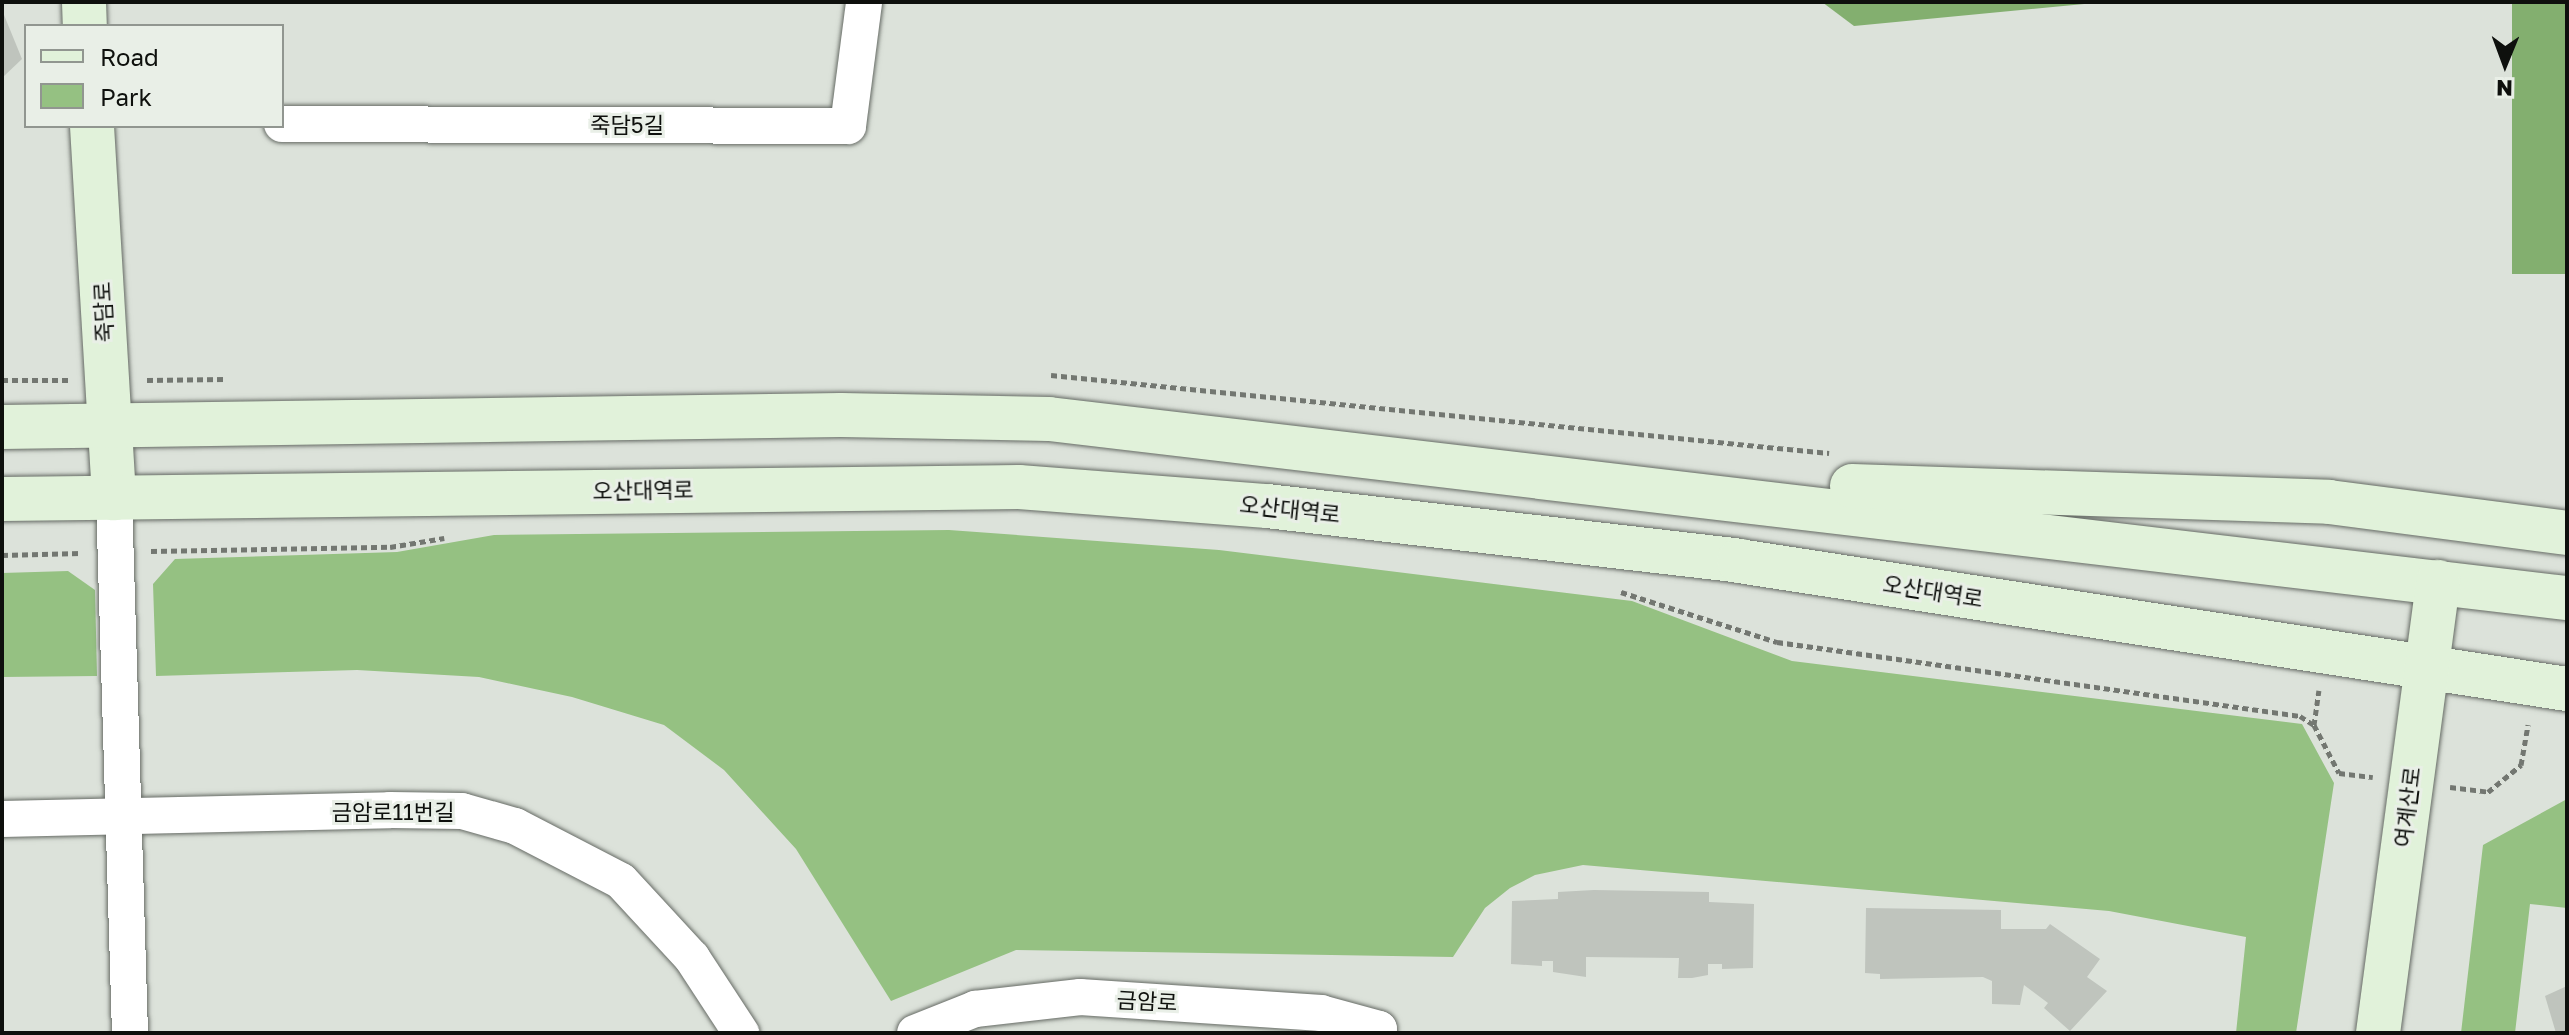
<!DOCTYPE html>
<html>
<head>
<meta charset="utf-8">
<style>
	body { margin:0 }
	#map { position:relative; width:2569px; height:1035px; overflow:hidden; background:#dce2da; font-family:"Golos Text","Noto Sans KR",sans-serif }
	div>[style] { position:absolute }
	.green>* { inset:0; background:#95c182 }
	.forest>* { inset:0; background:#83af6f; transform-origin:0 0 }
	.building>* { inset:0; background:#bfc4bd }
	.path>* { height:5px; margin-top:-2.5px; transform-origin:0; background:repeating-linear-gradient(90deg,#737771 0 6px,transparent 0 10px) }
	.roads { filter:drop-shadow(0 0 2px #666b65) drop-shadow(0 0 2px #666b65) }
	.street>* { height:36px; margin:-18px; padding:0 18px; transform-origin:18px; border-radius:18px; background:#fff }
	.secondary>* { height:44px; margin:-22px; padding:0 22px; transform-origin:22px; border-radius:22px; background:#e1f2da }
	span { translate:-50% -50%; white-space:nowrap; text-align:center; line-height:1.15; -webkit-text-stroke:6px #e9efe7; paint-order:stroke }
	.street-label { font-size:22px; color:#0e100d }
	.frame { position:absolute; inset:0; border:4px solid #0e100d; pointer-events:none }
	.legend { position:absolute; left:24px; top:24px; width:260px; height:104px; box-sizing:border-box; background:#e9efe7; border:2px solid #919690; margin:0; padding:10px 14px; list-style:none; font-size:24px; color:#0e100d }
	.legend li { display:flex; align-items:center; gap:16px; height:40px }
	.legend b { width:40px; border:2px solid #919690 }
	.north { position:absolute; left:2465px; top:24px; width:80px; height:80px; -webkit-text-stroke:6px #e9efe7; paint-order:stroke; rotate:181deg; font-size:22px; font-weight:700; line-height:32px; text-align:center; color:#0e100d }
	.north::after { content:''; display:block; margin:auto; width:28px; height:36px; background:#0e100d; clip-path:polygon(50% 0,100% 100%,50% 72%,0 100%) }
</style>
</head>
<body>
<div id="map">
	<div class="green">
		<div style="clip-path:polygon(949px 530px,1219px 550px,1632px 601px,1792px 661px,2302px 724px,2334px 783px,2296px 1033px,2236px 1033px,2246px 937px,2109px 911px,1583px 865px,1535px 875px,1510px 888px,1485px 908px,1453px 957px,1016px 950px,891px 1001px,796px 849px,724px 770px,664px 725px,572px 697px,479px 677px,357px 670px,156px 676px,153px 584px,175px 559px,397px 552px,494px 535px)"></div>
		<div style="clip-path:polygon(68px 571px,95px 590px,97px 676px,2px 677px,2px 573px)"></div>
		<div style="clip-path:polygon(2567px 799px,2567px 908px,2530px 904px,2515px 1033px,2461px 1033px,2483px 845px)"></div>
	</div>
	<div class="forest">
		<div style="clip-path:polygon(1822px 2px,2105px 2px,1854px 26px)"></div>
		<div style="left:2512px;top:2px;width:55px;height:272px"></div>
	</div>
	<div class="building">
		<div style="clip-path:polygon(2px 10px,22px 59px,2px 78px)"></div>
		<div style="clip-path:polygon(1594px 890px,1709px 892px,1709px 902px,1754px 904px,1753px 968px,1722px 969px,1722px 964px,1708px 964px,1708px 975px,1692px 978px,1678px 978px,1679px 958px,1586px 957px,1586px 977px,1553px 972px,1553px 961px,1542px 961px,1542px 966px,1511px 964px,1512px 901px,1558px 899px,1558px 892px)"></div>
		<div style="clip-path:polygon(1866px 908px,2001px 910px,2001px 929px,2046px 929px,2050px 924px,2100px 959px,2087px 977px,2107px 991px,2070px 1031px,2044px 1008px,2048px 1003px,2024px 985px,2020px 1005px,1992px 1004px,1992px 981px,1983px 977px,1880px 979px,1880px 974px,1865px 973px)"></div>
		<div style="clip-path:polygon(2567px 986px,2567px 1033px,2556px 1033px,2545px 996px)"></div>
	</div>
	<div class="path">
		<div style="left:1051px;top:375px;width:782px;rotate:5.73deg"></div>
		<div style="left:2px;top:380px;width:67px"></div>
		<div style="left:147px;top:380px;width:78px;rotate:-0.7deg"></div>
		<div style="left:151px;top:551px;width:239px;rotate:-1deg"></div>
		<div style="left:390px;top:547px;width:55px;rotate:-9.5deg"></div>
		<div style="left:2px;top:555px;width:79px;rotate:-1.5deg"></div>
		<div style="left:1621px;top:592px;width:164px;rotate:17.8deg"></div>
		<div style="left:1777px;top:642px;width:528px;rotate:8.05deg"></div>
		<div style="left:2300px;top:716px;width:17px;rotate:33deg"></div>
		<div style="left:2314px;top:725px;width:54px;rotate:62.5deg"></div>
		<div style="left:2339px;top:773px;width:34px;rotate:7deg"></div>
		<div style="left:2314px;top:725px;width:35px;rotate:-82deg"></div>
		<div style="left:2450px;top:787px;width:38px;rotate:7deg"></div>
		<div style="left:2488px;top:792px;width:43px;rotate:-39.3deg"></div>
		<div style="left:2521px;top:765px;width:41px;rotate:-80.1deg"></div>
	</div>
	<div class="roads">
		<div class="street">
			<div style="left:282px;top:124px;width:566px;rotate:0.2deg"></div>
			<div style="left:848px;top:126px;width:125px;rotate:-82.6deg"></div>
			<div style="left:114px;top:498px;width:535px;rotate:88.29deg"></div>
			<div style="left:2px;top:819px;width:388px;rotate:-1.3deg"></div>
			<div style="left:390px;top:810px;width:72px;rotate:0.8deg"></div>
			<div style="left:462px;top:811px;width:55px;rotate:15.8deg"></div>
			<div style="left:515px;top:826px;width:119px;rotate:27.4deg"></div>
			<div style="left:621px;top:881px;width:105px;rotate:47.3deg"></div>
			<div style="left:692px;top:958px;width:90px;rotate:56.8deg"></div>
			<div style="left:915px;top:1033px;width:65px;rotate:-21.8deg"></div>
			<div style="left:975px;top:1009px;width:106px;rotate:-6.5deg"></div>
			<div style="left:1080px;top:997px;width:242px;rotate:3.8deg"></div>
			<div style="left:1321px;top:1013px;width:60px;rotate:15.4deg"></div>
			<div style="left:1379px;top:1029px;width:4px;rotate:104deg"></div>
		</div>
		<div class="secondary">
			<div style="left:84px;top:2px;width:24px;rotate:88deg"></div>
			<div style="left:92px;top:126px;width:373px;rotate:86.6deg"></div>
			<div style="left:2px;top:427px;width:839px;rotate:-0.82deg"></div>
			<div style="left:841px;top:415px;width:208px;rotate:1.1deg"></div>
			<div style="left:1049px;top:419px;width:1529px;rotate:6.73deg"></div>
			<div style="left:1852px;top:486px;width:477px;rotate:1.9deg"></div>
			<div style="left:2329px;top:502px;width:240px;rotate:7.4deg"></div>
			<div style="left:2px;top:499px;width:1017px;rotate:-0.68deg"></div>
			<div style="left:1019px;top:487px;width:249px;rotate:4.4deg"></div>
			<div style="left:1267px;top:506px;width:475px;rotate:6.6deg"></div>
			<div style="left:1739px;top:561px;width:838px;rotate:8.79deg"></div>
			<div style="left:2378px;top:1033px;width:455px;rotate:-82.4deg"></div>
		</div>
	</div>
	<div class="street-label">
		<span style="left:627px;top:125px">죽담5길</span>
		<span style="left:103px;top:312px;rotate:-93deg">죽담로</span>
		<span style="left:643px;top:490px;rotate:-1deg">오산대역로</span>
		<span style="left:1290px;top:509px;rotate:6deg">오산대역로</span>
		<span style="left:1933px;top:591px;rotate:9deg">오산대역로</span>
		<span style="left:2407px;top:807px;rotate:-83deg">여계산로</span>
		<span style="left:393px;top:812px">금암로11번길</span>
		<span style="left:1147px;top:1001px;rotate:3deg">금암로</span>
	</div>
	<div class="frame"></div>
	<ul class="legend">
	<li><b style="height:10px;background:#e1f2da"></b>Road</li>
	<li><b style="height:22px;background:#95c182"></b>Park</li>
	</ul>
	<div class="north">N</div>
</div>
</body>
</html>
